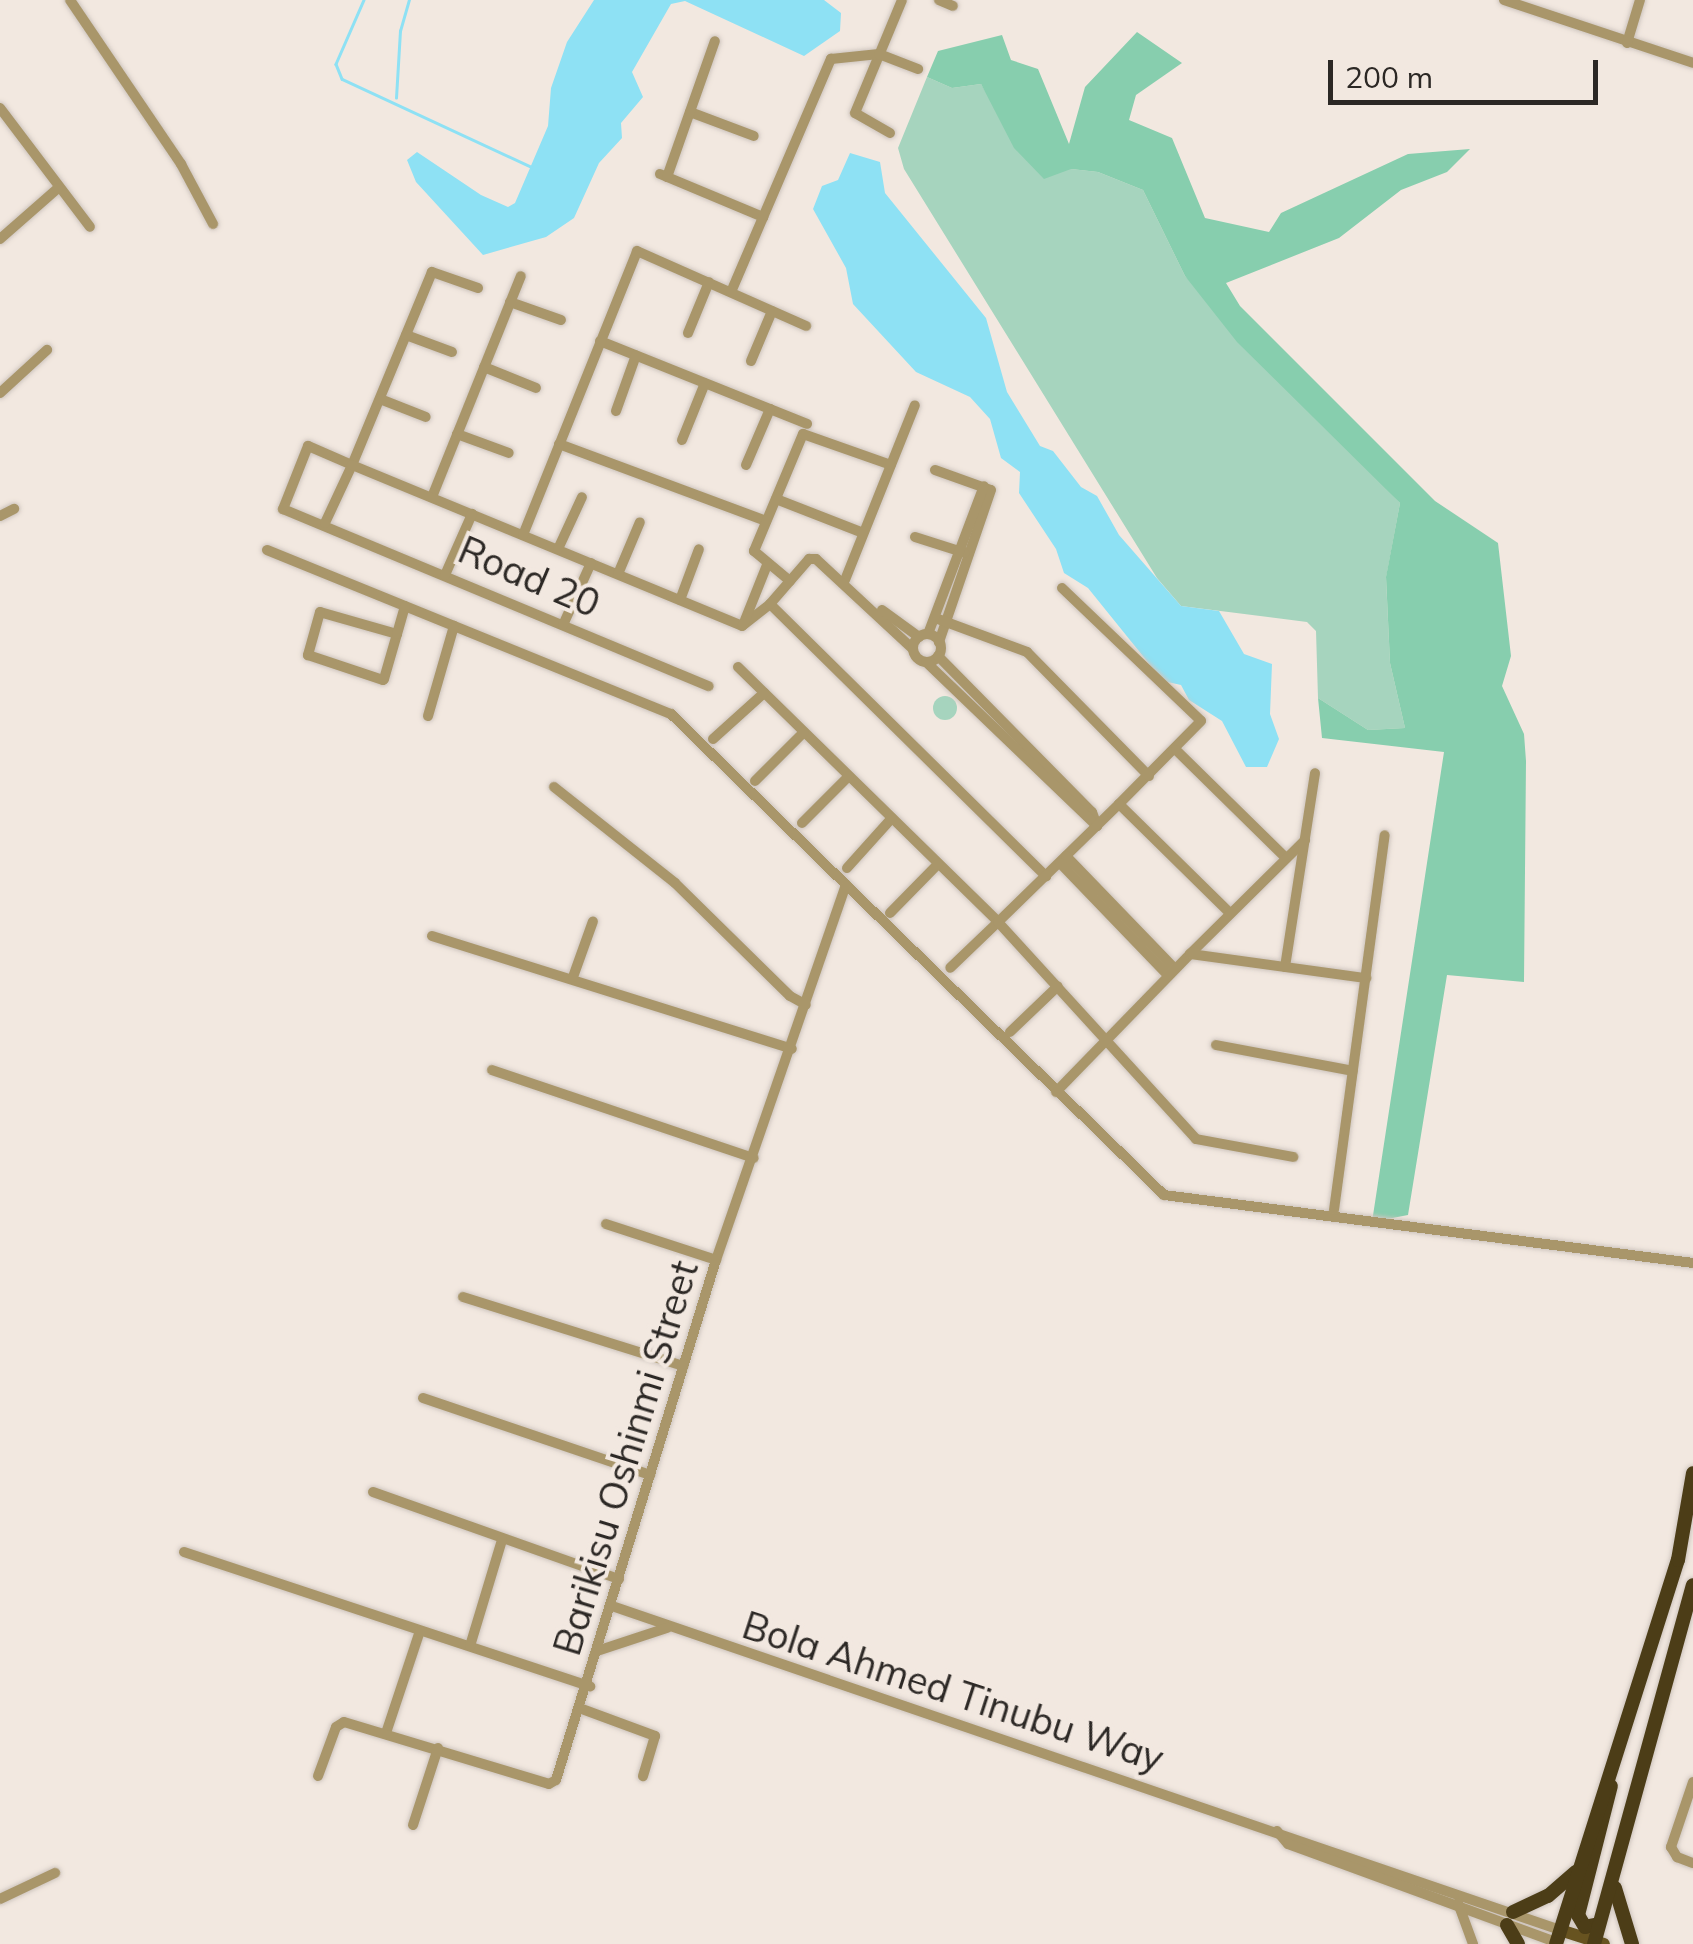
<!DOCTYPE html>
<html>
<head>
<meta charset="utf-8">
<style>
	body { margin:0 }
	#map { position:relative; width:1693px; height:1944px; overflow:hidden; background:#f2e8e0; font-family:Mulish,sans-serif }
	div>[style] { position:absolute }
	.green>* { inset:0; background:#a6d4be }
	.round { border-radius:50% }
	.forest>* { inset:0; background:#87ceae }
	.water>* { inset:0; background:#8ee1f4 }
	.stream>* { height:2.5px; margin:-1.25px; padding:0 1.25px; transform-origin:1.25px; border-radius:1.25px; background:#8ee1f4 }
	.roads { filter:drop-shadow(0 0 2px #cec5be) drop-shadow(0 0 2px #cec5be) }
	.minor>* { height:10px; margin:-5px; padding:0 5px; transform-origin:5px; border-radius:5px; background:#a9966a }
	.minor>.ring { margin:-5px; padding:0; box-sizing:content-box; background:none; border:10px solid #a9966a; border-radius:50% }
	.major>* { height:12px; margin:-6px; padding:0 6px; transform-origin:6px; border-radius:6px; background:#675320 }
	.highway>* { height:14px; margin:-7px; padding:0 7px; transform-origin:7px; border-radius:7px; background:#4c3d17 }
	span { translate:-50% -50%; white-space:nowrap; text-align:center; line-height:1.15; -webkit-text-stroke:8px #f2e8e0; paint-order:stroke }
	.street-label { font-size:38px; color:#2c2825 }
	.scale { position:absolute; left:1328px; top:60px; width:270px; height:45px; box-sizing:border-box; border:5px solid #2c2825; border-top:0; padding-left:12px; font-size:30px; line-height:35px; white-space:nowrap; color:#2c2825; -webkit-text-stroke:8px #f2e8e0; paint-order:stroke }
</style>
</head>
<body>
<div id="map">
	<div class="green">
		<div style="clip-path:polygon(927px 77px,952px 88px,981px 84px,996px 109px,1071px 169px,1098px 172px,1143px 190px,1185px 276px,1400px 503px,1386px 578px,1390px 663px,1405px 728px,1368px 730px,1318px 698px,1316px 631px,1307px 622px,1181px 606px,1157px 578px,904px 169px,898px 148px)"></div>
		<div class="round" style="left:933px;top:696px;width:24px;height:24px"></div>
	</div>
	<div class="forest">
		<div style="clip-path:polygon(1137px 32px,1182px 63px,1136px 95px,1129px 120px,1172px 138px,1205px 218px,1269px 232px,1281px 213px,1408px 154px,1470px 149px,1447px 172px,1401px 190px,1339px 238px,1226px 283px,1240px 306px,1435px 501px,1498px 543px,1511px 656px,1502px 686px,1524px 734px,1526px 761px,1524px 982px,1447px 975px,1408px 1215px,1372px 1222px,1444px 752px,1322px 738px,1318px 698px,1368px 730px,1405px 728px,1390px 663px,1386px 577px,1400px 503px,1237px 342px,1185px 276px,1143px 190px,1098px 172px,1071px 169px,1044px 179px,1014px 148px,981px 84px,952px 88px,927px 77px,938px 51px,1002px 35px,1011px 60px,1038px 69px,1069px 144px,1085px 87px)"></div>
	</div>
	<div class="water">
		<div style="clip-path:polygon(594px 0,824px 0,841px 13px,840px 31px,804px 56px,685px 1px,671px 4px,632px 72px,643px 97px,621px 123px,622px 138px,599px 163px,574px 218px,546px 237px,483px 255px,416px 182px,407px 160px,417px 152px,481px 195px,508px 207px,515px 203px,548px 126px,551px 88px,567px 42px)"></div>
		<div style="clip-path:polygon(850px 153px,880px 162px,885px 193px,986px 318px,1007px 392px,1040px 446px,1053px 451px,1081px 487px,1097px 496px,1119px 535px,1181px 606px,1219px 611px,1244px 654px,1272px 664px,1270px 714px,1279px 739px,1267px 767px,1246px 767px,1222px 721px,1189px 700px,1181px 685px,1163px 681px,1088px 588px,1064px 573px,1056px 549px,1019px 493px,1020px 472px,1001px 458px,990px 419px,970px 397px,916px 372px,853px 304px,846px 268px,813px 209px,822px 186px,838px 180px)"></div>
	</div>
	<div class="stream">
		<div style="left:364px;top:0;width:70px;rotate:113.6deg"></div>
		<div style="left:336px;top:64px;width:16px;rotate:68deg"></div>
		<div style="left:342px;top:79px;width:209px;rotate:24.9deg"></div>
		<div style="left:396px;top:98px;width:67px;rotate:-86.6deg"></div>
		<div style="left:400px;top:31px;width:32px;rotate:-74deg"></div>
	</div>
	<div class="roads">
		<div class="minor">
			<div style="left:70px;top:0;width:198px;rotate:55.9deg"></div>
			<div style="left:181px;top:164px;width:68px;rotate:61.9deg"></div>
			<div style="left:939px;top:0;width:15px;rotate:23deg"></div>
			<div style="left:1504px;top:0;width:199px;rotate:18.4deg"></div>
			<div style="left:1627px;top:43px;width:45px;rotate:-73.2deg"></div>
			<div style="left:0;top:108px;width:149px;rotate:52.9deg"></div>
			<div style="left:690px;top:112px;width:68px;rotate:20.6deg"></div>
			<div style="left:890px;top:133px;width:40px;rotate:-150.3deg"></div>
			<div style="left:855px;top:113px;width:122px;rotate:-67.4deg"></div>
			<div style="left:660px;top:174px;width:112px;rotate:22.7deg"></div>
			<div style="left:667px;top:177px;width:144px;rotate:-70.6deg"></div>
			<div style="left:0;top:239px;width:77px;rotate:-41.3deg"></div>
			<div style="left:478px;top:288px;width:49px;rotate:-160.8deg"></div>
			<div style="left:432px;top:272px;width:209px;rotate:112.5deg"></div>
			<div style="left:352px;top:465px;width:48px;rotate:-156.6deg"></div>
			<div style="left:308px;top:446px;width:68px;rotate:111.6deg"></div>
			<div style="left:283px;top:509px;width:461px;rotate:22.6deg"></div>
			<div style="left:731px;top:292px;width:254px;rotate:-66.8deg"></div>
			<div style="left:831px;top:59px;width:48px;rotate:-5.9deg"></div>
			<div style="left:879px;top:54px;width:42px;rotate:21deg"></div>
			<div style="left:510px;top:302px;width:54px;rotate:19.4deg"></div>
			<div style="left:688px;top:333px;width:55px;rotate:-67.6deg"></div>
			<div style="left:406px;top:335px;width:49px;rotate:20.3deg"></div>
			<div style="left:600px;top:341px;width:223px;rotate:21.8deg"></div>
			<div style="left:751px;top:361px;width:54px;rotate:-67.2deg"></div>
			<div style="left:484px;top:367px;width:56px;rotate:22deg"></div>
			<div style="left:0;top:393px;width:64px;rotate:-42.5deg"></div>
			<div style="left:380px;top:399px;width:49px;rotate:21.4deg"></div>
			<div style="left:616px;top:411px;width:59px;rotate:-70.3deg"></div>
			<div style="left:457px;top:434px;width:55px;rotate:20.1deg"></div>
			<div style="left:682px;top:440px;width:61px;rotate:-68deg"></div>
			<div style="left:559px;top:444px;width:221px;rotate:20.4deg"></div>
			<div style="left:746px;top:465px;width:61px;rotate:-66.8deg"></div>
			<div style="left:935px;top:470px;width:59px;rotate:19.7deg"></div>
			<div style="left:991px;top:490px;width:161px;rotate:108.9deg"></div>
			<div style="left:432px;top:497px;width:238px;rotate:-68.1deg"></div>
			<div style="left:776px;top:499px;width:93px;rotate:21.3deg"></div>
			<div style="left:0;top:516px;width:16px;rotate:-27deg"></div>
			<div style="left:325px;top:523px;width:64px;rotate:-65deg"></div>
			<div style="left:352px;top:465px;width:422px;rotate:22.4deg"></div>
			<div style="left:742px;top:626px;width:36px;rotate:-38deg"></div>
			<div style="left:770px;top:604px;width:388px;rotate:44.6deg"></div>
			<div style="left:523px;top:535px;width:306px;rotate:-68.1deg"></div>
			<div style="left:637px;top:251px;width:185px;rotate:23.9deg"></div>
			<div style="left:915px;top:537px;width:52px;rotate:17.7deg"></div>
			<div style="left:558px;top:549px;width:57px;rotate:-65.2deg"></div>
			<div style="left:267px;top:550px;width:436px;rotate:22.1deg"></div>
			<div style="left:671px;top:714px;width:689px;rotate:44.29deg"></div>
			<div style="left:1164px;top:1195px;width:533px;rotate:7.32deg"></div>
			<div style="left:618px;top:574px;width:56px;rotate:-67.1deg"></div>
			<div style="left:445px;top:575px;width:67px;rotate:-66.1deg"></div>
			<div style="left:845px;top:580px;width:188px;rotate:-68.2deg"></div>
			<div style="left:790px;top:581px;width:47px;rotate:-140.2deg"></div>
			<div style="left:754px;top:551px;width:127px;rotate:-67.3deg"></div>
			<div style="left:803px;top:434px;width:93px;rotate:19.4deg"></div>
			<div style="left:1062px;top:588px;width:192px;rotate:43.7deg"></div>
			<div style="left:1201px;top:721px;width:117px;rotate:134.7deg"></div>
			<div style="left:1119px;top:804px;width:156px;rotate:44.5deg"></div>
			<div style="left:680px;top:600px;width:54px;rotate:-69.6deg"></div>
			<div style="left:770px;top:604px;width:60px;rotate:-49.1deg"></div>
			<div style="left:809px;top:559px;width:7px"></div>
			<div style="left:816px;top:559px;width:132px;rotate:42.9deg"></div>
			<div style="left:882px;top:610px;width:46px;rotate:36.1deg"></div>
			<div style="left:938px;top:619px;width:95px;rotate:20.3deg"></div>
			<div style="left:1027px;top:652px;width:174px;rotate:45.5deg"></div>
			<div style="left:563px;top:625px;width:68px;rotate:-65.7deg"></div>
			<div style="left:743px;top:625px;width:65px;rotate:-68.2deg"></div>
			<div style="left:397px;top:634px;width:80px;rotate:-164.1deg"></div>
			<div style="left:320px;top:612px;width:45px;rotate:105.6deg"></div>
			<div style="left:308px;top:655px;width:79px;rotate:18.4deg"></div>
			<div style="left:383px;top:680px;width:1px;rotate:-45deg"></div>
			<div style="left:384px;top:679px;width:47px;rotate:-73.9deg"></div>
			<div style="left:397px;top:634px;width:29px;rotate:-74deg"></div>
			<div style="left:928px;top:634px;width:158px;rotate:-69.3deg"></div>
			<div class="ring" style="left:913px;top:634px;width:18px;height:18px"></div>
			<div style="left:938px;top:656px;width:219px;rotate:45.4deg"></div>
			<div style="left:1092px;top:812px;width:15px;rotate:70deg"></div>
			<div style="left:926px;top:662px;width:237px;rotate:43.8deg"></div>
			<div style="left:738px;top:667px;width:364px;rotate:44.4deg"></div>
			<div style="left:998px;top:922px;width:66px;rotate:136.2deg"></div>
			<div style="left:428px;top:716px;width:94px;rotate:-73.9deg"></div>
			<div style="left:713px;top:739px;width:69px;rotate:-42deg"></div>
			<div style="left:1176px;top:750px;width:154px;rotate:44.5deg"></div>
			<div style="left:755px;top:781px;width:69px;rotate:-45deg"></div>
			<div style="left:554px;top:787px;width:154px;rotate:38.4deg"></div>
			<div style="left:675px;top:883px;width:161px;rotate:44.5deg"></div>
			<div style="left:790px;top:996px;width:18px;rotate:29deg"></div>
			<div style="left:1119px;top:804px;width:169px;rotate:135.7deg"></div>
			<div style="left:998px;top:922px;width:294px;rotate:47.6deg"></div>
			<div style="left:1196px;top:1139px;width:99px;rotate:10.5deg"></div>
			<div style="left:802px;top:823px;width:66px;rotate:-45deg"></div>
			<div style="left:1066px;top:856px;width:156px;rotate:46deg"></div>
			<div style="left:1060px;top:863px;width:154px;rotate:46.1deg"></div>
			<div style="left:847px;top:868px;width:67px;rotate:-48deg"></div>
			<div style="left:890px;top:913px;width:69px;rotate:-45.6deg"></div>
			<div style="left:432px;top:936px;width:377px;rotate:17.4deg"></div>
			<div style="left:1190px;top:954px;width:162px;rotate:-44.7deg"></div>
			<div style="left:1285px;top:967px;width:196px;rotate:-81.2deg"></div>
			<div style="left:573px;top:977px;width:59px;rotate:-70.3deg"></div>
			<div style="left:1010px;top:1032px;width:66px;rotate:-43.8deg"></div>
			<div style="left:1216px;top:1045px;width:139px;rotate:10.7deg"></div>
			<div style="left:492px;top:1070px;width:276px;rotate:18.6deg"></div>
			<div style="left:1056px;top:1092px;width:192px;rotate:-45.8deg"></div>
			<div style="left:1190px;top:954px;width:178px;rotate:7.8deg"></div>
			<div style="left:1334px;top:1210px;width:378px;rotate:-82.3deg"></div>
			<div style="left:606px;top:1224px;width:116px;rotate:18.1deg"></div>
			<div style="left:463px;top:1297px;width:231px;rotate:17.4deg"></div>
			<div style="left:423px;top:1398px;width:240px;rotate:18.7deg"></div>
			<div style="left:373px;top:1492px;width:261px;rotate:19.5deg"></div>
			<div style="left:184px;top:1552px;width:428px;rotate:18.3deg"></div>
			<div style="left:612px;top:1606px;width:1002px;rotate:18.87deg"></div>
			<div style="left:470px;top:1646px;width:111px;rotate:-73.2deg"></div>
			<div style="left:600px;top:1650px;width:71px;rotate:-18.2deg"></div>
			<div style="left:582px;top:1709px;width:78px;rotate:20.3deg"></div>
			<div style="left:655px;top:1736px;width:42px;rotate:106.7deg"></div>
			<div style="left:387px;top:1730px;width:104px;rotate:-71.6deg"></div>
			<div style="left:318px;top:1776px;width:52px;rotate:-69.8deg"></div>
			<div style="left:336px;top:1727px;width:9px;rotate:-32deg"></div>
			<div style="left:344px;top:1722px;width:214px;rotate:16.8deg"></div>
			<div style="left:549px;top:1784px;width:8px;rotate:-30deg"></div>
			<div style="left:556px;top:1780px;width:544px;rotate:-72.9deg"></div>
			<div style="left:716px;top:1260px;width:397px;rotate:-70.9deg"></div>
			<div style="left:1693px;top:1782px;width:69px;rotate:108.7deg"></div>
			<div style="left:1671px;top:1847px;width:12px;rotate:59deg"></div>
			<div style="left:1677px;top:1857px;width:17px;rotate:21deg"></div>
			<div style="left:413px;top:1825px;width:81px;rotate:-72deg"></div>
			<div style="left:1277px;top:1831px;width:17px;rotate:50deg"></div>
			<div style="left:1288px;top:1844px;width:285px;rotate:20.1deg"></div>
			<div style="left:0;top:1899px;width:61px;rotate:-25.3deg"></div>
			<div style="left:1458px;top:1903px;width:44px;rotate:69.9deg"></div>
		</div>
		<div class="major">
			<div style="left:1560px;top:1930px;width:46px;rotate:17.7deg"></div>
		</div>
		<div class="highway">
			<div style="left:1615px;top:1888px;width:59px;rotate:73.1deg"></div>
			<div style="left:1513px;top:1912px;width:38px;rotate:-25deg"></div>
			<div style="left:1548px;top:1896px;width:37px;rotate:-41deg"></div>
			<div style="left:1599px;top:1924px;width:14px;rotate:168deg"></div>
			<div style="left:1585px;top:1927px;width:14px;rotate:-120deg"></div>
			<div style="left:1578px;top:1915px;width:133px;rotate:-75.7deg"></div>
			<div style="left:1507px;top:1925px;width:22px;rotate:60deg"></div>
			<div style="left:1556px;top:1944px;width:403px;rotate:-72.4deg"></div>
			<div style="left:1678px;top:1560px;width:88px;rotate:-80.2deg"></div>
			<div style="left:1594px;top:1944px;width:372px;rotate:-74.6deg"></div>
		</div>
	</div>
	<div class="street-label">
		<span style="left:529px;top:577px;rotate:23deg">Road 20</span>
		<span style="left:626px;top:1458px;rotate:-73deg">Barikisu Oshinmi Street</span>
		<span style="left:953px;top:1692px;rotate:18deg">Bola Ahmed Tinubu Way</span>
	</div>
	<div class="scale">200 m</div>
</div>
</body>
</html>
